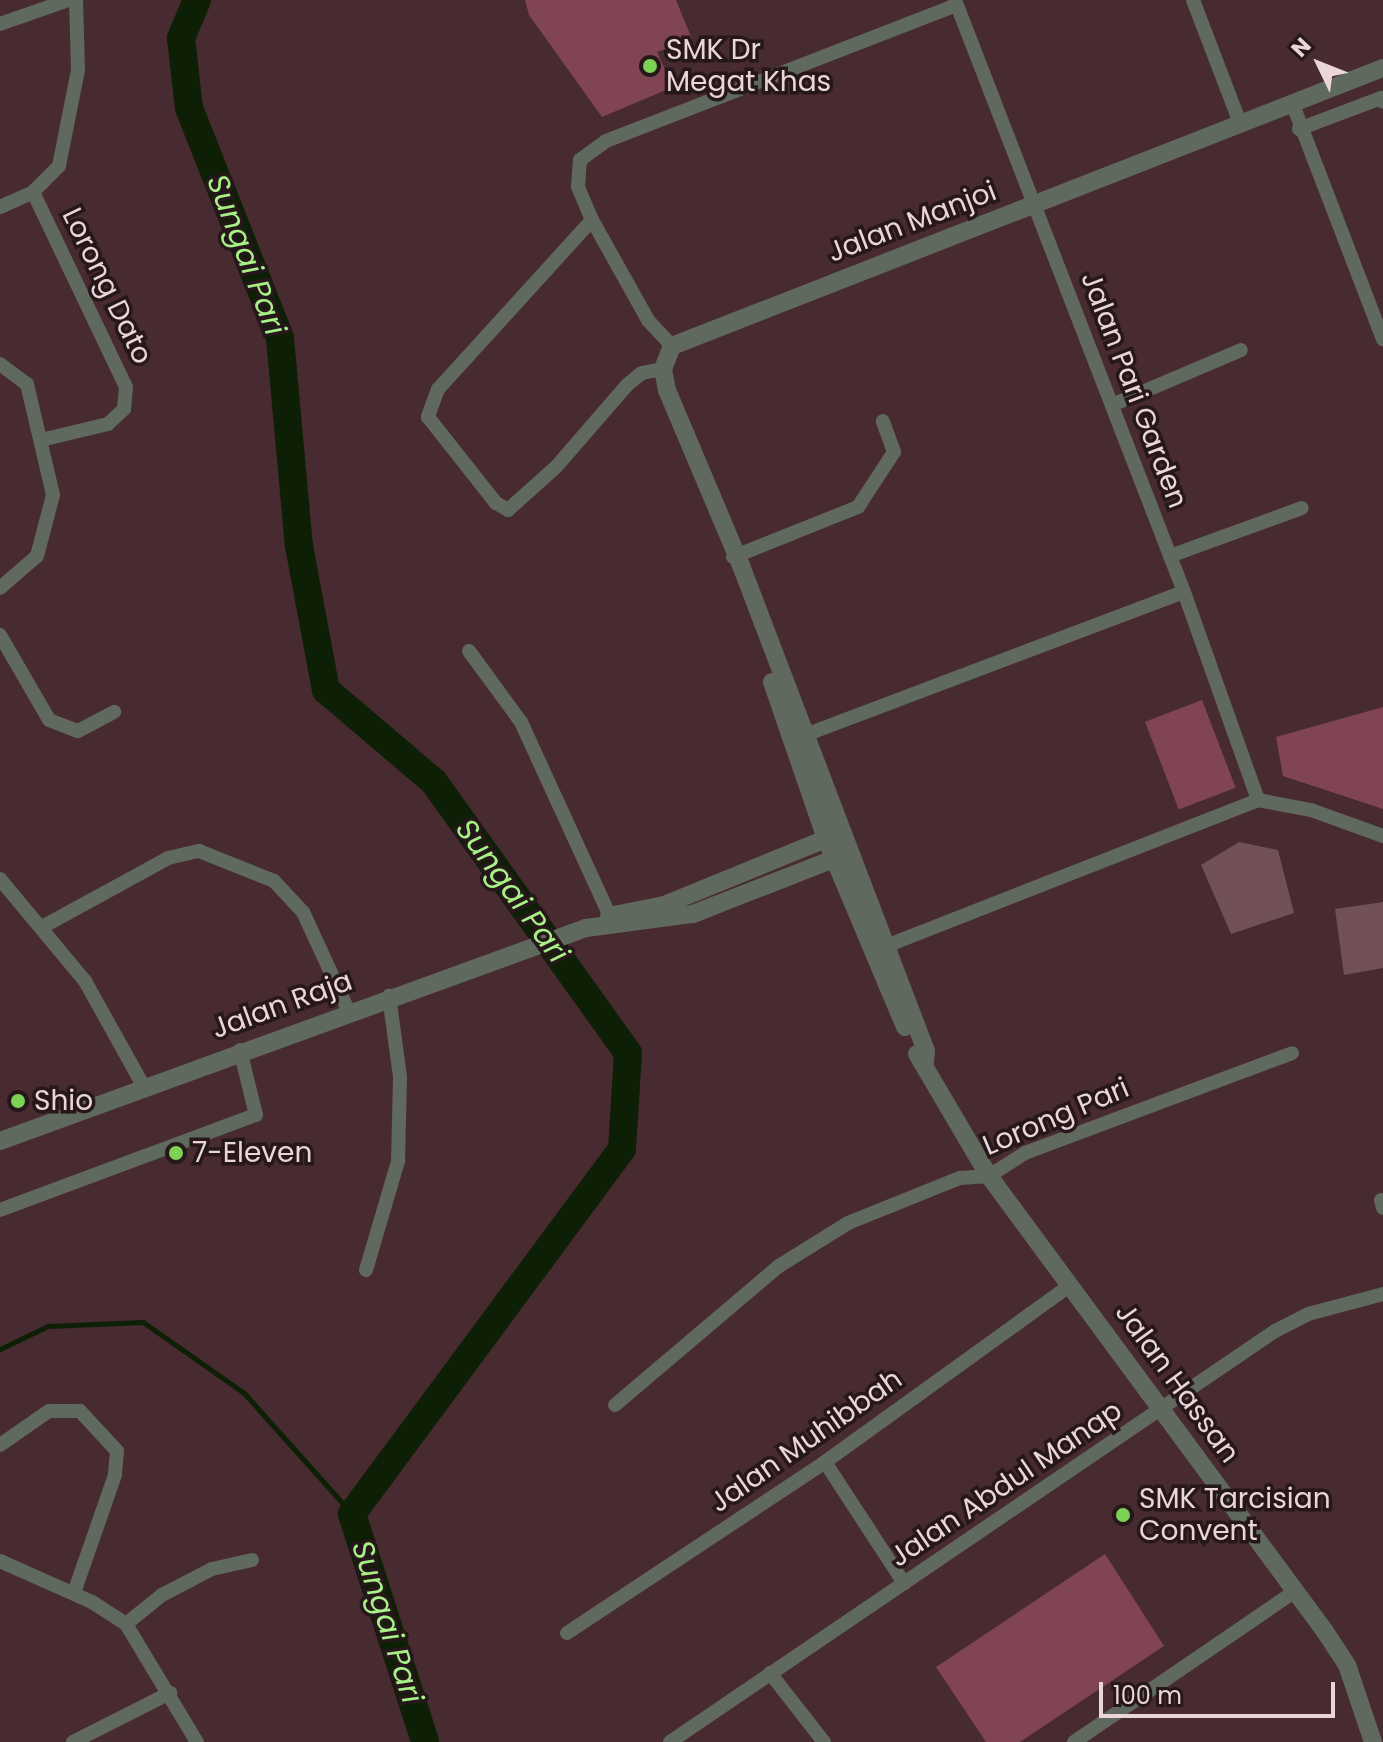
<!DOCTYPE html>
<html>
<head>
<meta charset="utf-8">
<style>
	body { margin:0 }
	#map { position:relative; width:1383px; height:1742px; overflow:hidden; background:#482a31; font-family:Poppins,sans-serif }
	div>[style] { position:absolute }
	.green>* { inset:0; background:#814453; transform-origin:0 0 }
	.stream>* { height:5px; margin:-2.5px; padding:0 2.5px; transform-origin:2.5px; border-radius:2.5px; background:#0d1f05 }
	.river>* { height:28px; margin:-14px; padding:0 14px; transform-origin:14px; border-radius:14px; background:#0d1f05 }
	.building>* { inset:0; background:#715057 }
	.minor>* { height:14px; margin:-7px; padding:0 7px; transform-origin:7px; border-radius:7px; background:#60695d }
	.tertiary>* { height:18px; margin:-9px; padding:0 9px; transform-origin:9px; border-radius:9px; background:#60695d }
	.dots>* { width:22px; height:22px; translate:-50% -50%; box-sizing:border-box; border:4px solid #25171a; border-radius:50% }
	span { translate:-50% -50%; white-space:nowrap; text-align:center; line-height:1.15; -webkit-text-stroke:7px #25171a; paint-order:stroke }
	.poi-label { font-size:28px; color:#ead5d9 }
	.left { translate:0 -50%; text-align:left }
	.street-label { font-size:28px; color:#ead5d9 }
	.water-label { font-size:30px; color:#a7f186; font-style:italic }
	.north { position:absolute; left:1279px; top:24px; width:80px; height:80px; -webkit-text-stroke:6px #25171a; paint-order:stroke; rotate:313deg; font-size:22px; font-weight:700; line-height:32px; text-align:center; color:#ead5d9 }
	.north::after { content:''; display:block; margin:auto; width:28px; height:36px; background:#ead5d9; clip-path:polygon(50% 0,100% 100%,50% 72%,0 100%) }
	.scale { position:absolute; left:1099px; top:1682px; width:236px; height:36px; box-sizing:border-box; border:4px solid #ead5d9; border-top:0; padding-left:10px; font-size:24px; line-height:28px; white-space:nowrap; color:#ead5d9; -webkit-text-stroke:6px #25171a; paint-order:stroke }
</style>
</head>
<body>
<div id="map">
	<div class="green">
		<div style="clip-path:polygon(525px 0,676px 0,692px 39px,657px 52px,673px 87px,602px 117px,529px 15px)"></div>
		<div style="left:1202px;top:700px;width:94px;height:61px;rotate:69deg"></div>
		<div style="clip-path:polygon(1383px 707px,1383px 809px,1283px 776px,1276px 737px)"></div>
		<div style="clip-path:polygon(1105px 1554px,1164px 1646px,1020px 1742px,986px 1742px,936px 1667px)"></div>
	</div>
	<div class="stream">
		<div style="left:0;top:1349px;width:53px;rotate:-25.6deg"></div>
		<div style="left:48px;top:1326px;width:95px;rotate:-2.4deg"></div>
		<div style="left:143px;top:1322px;width:123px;rotate:35.1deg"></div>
		<div style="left:244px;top:1393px;width:162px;rotate:48.2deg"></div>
	</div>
	<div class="river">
		<div style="left:197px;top:0;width:41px;rotate:112.8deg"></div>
		<div style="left:181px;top:38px;width:70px;rotate:83.5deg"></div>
		<div style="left:189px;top:108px;width:247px;rotate:68.4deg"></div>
		<div style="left:280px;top:338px;width:209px;rotate:84.8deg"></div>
		<div style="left:299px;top:546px;width:147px;rotate:79.4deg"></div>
		<div style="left:326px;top:690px;width:142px;rotate:40.4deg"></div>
		<div style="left:434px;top:782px;width:333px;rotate:54.4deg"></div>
		<div style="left:628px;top:1053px;width:96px;rotate:93.6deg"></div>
		<div style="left:622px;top:1149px;width:454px;rotate:126.5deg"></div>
		<div style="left:352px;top:1514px;width:239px;rotate:72.2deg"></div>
	</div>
	<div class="building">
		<div style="clip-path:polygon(1239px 842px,1278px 850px,1294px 913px,1231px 934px,1201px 865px)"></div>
		<div style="clip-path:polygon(1383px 902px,1383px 968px,1344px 975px,1335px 909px)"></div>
	</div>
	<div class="minor">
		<div style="left:955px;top:0;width:635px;rotate:68.85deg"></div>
		<div style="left:1184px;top:592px;width:221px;rotate:70.4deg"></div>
		<div style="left:1193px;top:0;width:132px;rotate:69.1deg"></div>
		<div style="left:0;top:24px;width:73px;rotate:-19.2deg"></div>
		<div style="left:1293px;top:105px;width:251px;rotate:69deg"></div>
		<div style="left:1299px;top:129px;width:88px;rotate:-20.7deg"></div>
		<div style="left:1381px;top:98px;width:4px;rotate:63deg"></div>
		<div style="left:33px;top:192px;width:216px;rotate:64.5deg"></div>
		<div style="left:126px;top:387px;width:22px;rotate:95deg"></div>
		<div style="left:124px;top:409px;width:22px;rotate:137deg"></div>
		<div style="left:108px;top:424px;width:69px;rotate:166.6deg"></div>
		<div style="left:0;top:207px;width:36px;rotate:-24deg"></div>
		<div style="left:33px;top:192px;width:37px;rotate:-45deg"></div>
		<div style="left:59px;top:166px;width:98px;rotate:-78.8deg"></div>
		<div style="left:78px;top:70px;width:70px;rotate:-91.6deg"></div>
		<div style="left:592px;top:220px;width:229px;rotate:132.3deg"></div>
		<div style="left:438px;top:389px;width:30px;rotate:110deg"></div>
		<div style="left:428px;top:417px;width:110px;rotate:51.7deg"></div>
		<div style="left:496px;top:503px;width:14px;rotate:30deg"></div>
		<div style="left:508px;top:510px;width:64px;rotate:-41.9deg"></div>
		<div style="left:556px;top:467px;width:108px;rotate:-49.1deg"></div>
		<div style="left:627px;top:385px;width:19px;rotate:-39deg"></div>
		<div style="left:642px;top:373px;width:21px;rotate:-11deg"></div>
		<div style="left:672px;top:346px;width:35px;rotate:-133deg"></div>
		<div style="left:648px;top:320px;width:115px;rotate:-119.2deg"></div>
		<div style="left:592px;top:220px;width:36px;rotate:-113deg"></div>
		<div style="left:578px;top:187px;width:27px;rotate:-86deg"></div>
		<div style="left:580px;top:160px;width:32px;rotate:-36deg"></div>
		<div style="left:606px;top:141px;width:376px;rotate:-21.2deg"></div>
		<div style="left:0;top:364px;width:34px;rotate:37deg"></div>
		<div style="left:27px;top:384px;width:114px;rotate:76.8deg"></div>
		<div style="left:53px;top:495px;width:63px;rotate:104.7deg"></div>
		<div style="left:37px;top:556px;width:49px;rotate:139.1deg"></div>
		<div style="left:1112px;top:405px;width:140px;rotate:-23.1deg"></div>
		<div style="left:1170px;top:556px;width:140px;rotate:-20deg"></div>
		<div style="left:733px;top:557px;width:135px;rotate:-21.8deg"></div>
		<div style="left:858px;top:507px;width:66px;rotate:-56.8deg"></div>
		<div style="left:894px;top:452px;width:33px;rotate:-110deg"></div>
		<div style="left:0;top:635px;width:98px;rotate:60deg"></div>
		<div style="left:49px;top:720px;width:31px;rotate:21deg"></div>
		<div style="left:78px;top:731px;width:41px;rotate:-27.8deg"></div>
		<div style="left:469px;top:651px;width:88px;rotate:53.8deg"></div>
		<div style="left:521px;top:722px;width:213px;rotate:65.4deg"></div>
		<div style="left:805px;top:735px;width:405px;rotate:-20.7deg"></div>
		<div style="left:0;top:879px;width:133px;rotate:50.2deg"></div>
		<div style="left:85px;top:981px;width:119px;rotate:60.9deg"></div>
		<div style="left:44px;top:926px;width:141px;rotate:-28.7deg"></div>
		<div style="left:168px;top:858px;width:32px;rotate:-13deg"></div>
		<div style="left:199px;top:851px;width:81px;rotate:21.8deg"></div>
		<div style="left:274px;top:881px;width:42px;rotate:46.9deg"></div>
		<div style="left:303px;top:912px;width:108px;rotate:65.3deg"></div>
		<div style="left:886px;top:946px;width:400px;rotate:-21.4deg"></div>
		<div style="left:1258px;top:800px;width:54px;rotate:10.7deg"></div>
		<div style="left:1311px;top:810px;width:77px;rotate:19.9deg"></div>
		<div style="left:1381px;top:1200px;width:8px;rotate:76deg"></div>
		<div style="left:0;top:1210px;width:273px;rotate:-20.4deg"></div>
		<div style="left:256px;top:1115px;width:67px;rotate:-103.8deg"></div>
		<div style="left:366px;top:1270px;width:114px;rotate:-73.6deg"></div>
		<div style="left:398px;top:1161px;width:84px;rotate:-88.6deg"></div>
		<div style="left:400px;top:1077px;width:82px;rotate:-97.7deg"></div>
		<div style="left:615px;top:1405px;width:215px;rotate:-40.3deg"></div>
		<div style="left:779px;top:1266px;width:81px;rotate:-31.9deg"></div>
		<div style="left:848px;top:1223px;width:121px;rotate:-21.9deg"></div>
		<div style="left:960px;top:1178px;width:29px;rotate:-4deg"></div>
		<div style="left:989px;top:1176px;width:43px;rotate:-32.6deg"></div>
		<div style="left:1025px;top:1153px;width:285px;rotate:-20.5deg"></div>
		<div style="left:0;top:1445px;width:60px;rotate:-34.8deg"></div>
		<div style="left:49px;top:1411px;width:31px"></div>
		<div style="left:80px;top:1411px;width:54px;rotate:47.2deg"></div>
		<div style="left:117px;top:1451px;width:24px;rotate:95deg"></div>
		<div style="left:115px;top:1475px;width:125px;rotate:109.2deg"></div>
		<div style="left:825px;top:1462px;width:145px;rotate:56.9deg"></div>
		<div style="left:0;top:1561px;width:101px;rotate:24deg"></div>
		<div style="left:92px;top:1602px;width:40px;rotate:32.9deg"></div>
		<div style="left:126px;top:1624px;width:138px;rotate:59deg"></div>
		<div style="left:126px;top:1624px;width:46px;rotate:-38.9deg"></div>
		<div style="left:162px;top:1595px;width:56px;rotate:-27.5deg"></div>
		<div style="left:212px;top:1569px;width:41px;rotate:-12.7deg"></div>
		<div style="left:567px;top:1633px;width:310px;rotate:-33.5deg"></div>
		<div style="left:825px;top:1462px;width:302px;rotate:-35.8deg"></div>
		<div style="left:770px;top:1673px;width:88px;rotate:52deg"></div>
		<div style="left:73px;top:1742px;width:109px;rotate:-26.8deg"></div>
		<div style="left:670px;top:1742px;width:731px;rotate:-34.19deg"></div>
		<div style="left:1275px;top:1331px;width:37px;rotate:-27deg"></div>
		<div style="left:1308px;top:1314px;width:78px;rotate:-14.9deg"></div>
		<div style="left:1074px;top:1742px;width:268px;rotate:-34.3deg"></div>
	</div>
	<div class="tertiary">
		<div style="left:772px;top:682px;width:166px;rotate:71deg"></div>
		<div style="left:826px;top:839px;width:204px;rotate:67.2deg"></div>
		<div style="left:609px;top:916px;width:56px;rotate:-11.3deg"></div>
		<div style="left:664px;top:905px;width:175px;rotate:-22.2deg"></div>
		<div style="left:826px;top:839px;width:11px;rotate:10deg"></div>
		<div style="left:917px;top:1054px;width:142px;rotate:59.5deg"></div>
		<div style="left:989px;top:1176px;width:564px;rotate:53.58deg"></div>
		<div style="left:1324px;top:1630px;width:42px;rotate:56.7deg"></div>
		<div style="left:1347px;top:1665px;width:81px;rotate:71.3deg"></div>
		<div style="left:925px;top:1062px;width:11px;rotate:-85deg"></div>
		<div style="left:926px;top:1051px;width:522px;rotate:-110.86deg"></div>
		<div style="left:740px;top:563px;width:188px;rotate:-112.9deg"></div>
		<div style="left:667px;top:390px;width:21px;rotate:-101deg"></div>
		<div style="left:663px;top:369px;width:25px;rotate:-69deg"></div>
		<div style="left:672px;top:346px;width:763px;rotate:-21.36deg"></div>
		<div style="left:0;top:1141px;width:624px;rotate:-19.98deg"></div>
		<div style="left:586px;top:928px;width:108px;rotate:-7.5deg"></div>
		<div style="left:693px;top:914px;width:150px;rotate:-21.4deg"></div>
		<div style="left:833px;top:859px;width:11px;rotate:-52deg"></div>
	</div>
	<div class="dots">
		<div style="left:650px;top:66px;background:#7dd154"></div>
		<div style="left:18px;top:1101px;background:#7dd154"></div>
		<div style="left:176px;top:1153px;background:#7dd154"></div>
		<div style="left:1123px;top:1515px;background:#7dd154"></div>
	</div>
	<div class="poi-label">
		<span class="left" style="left:666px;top:66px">SMK Dr<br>Megat Khas</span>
		<span class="left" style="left:34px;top:1101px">Shio</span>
		<span class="left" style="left:192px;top:1153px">7-Eleven</span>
		<span class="left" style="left:1139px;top:1515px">SMK Tarcisian<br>Convent</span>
	</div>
	<div class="street-label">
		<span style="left:912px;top:222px;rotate:-21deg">Jalan Manjoi</span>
		<span style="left:107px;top:286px;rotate:64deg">Lorong Dato</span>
		<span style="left:1134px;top:390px;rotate:69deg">Jalan Pari Garden</span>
		<span style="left:282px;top:1005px;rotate:-20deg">Jalan Raja</span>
		<span style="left:1056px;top:1117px;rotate:-23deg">Lorong Pari</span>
		<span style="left:1177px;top:1383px;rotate:54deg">Jalan Hassan</span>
		<span style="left:806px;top:1441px;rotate:-35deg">Jalan Muhibbah</span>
		<span style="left:1006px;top:1484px;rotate:-34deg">Jalan Abdul Manap</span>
	</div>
	<div class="water-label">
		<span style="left:246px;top:255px;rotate:69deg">Sungai Pari</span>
		<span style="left:512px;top:891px;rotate:54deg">Sungai Pari</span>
		<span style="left:387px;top:1622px;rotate:72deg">Sungai Pari</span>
	</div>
	<div class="north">N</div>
	<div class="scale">100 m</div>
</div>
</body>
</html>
